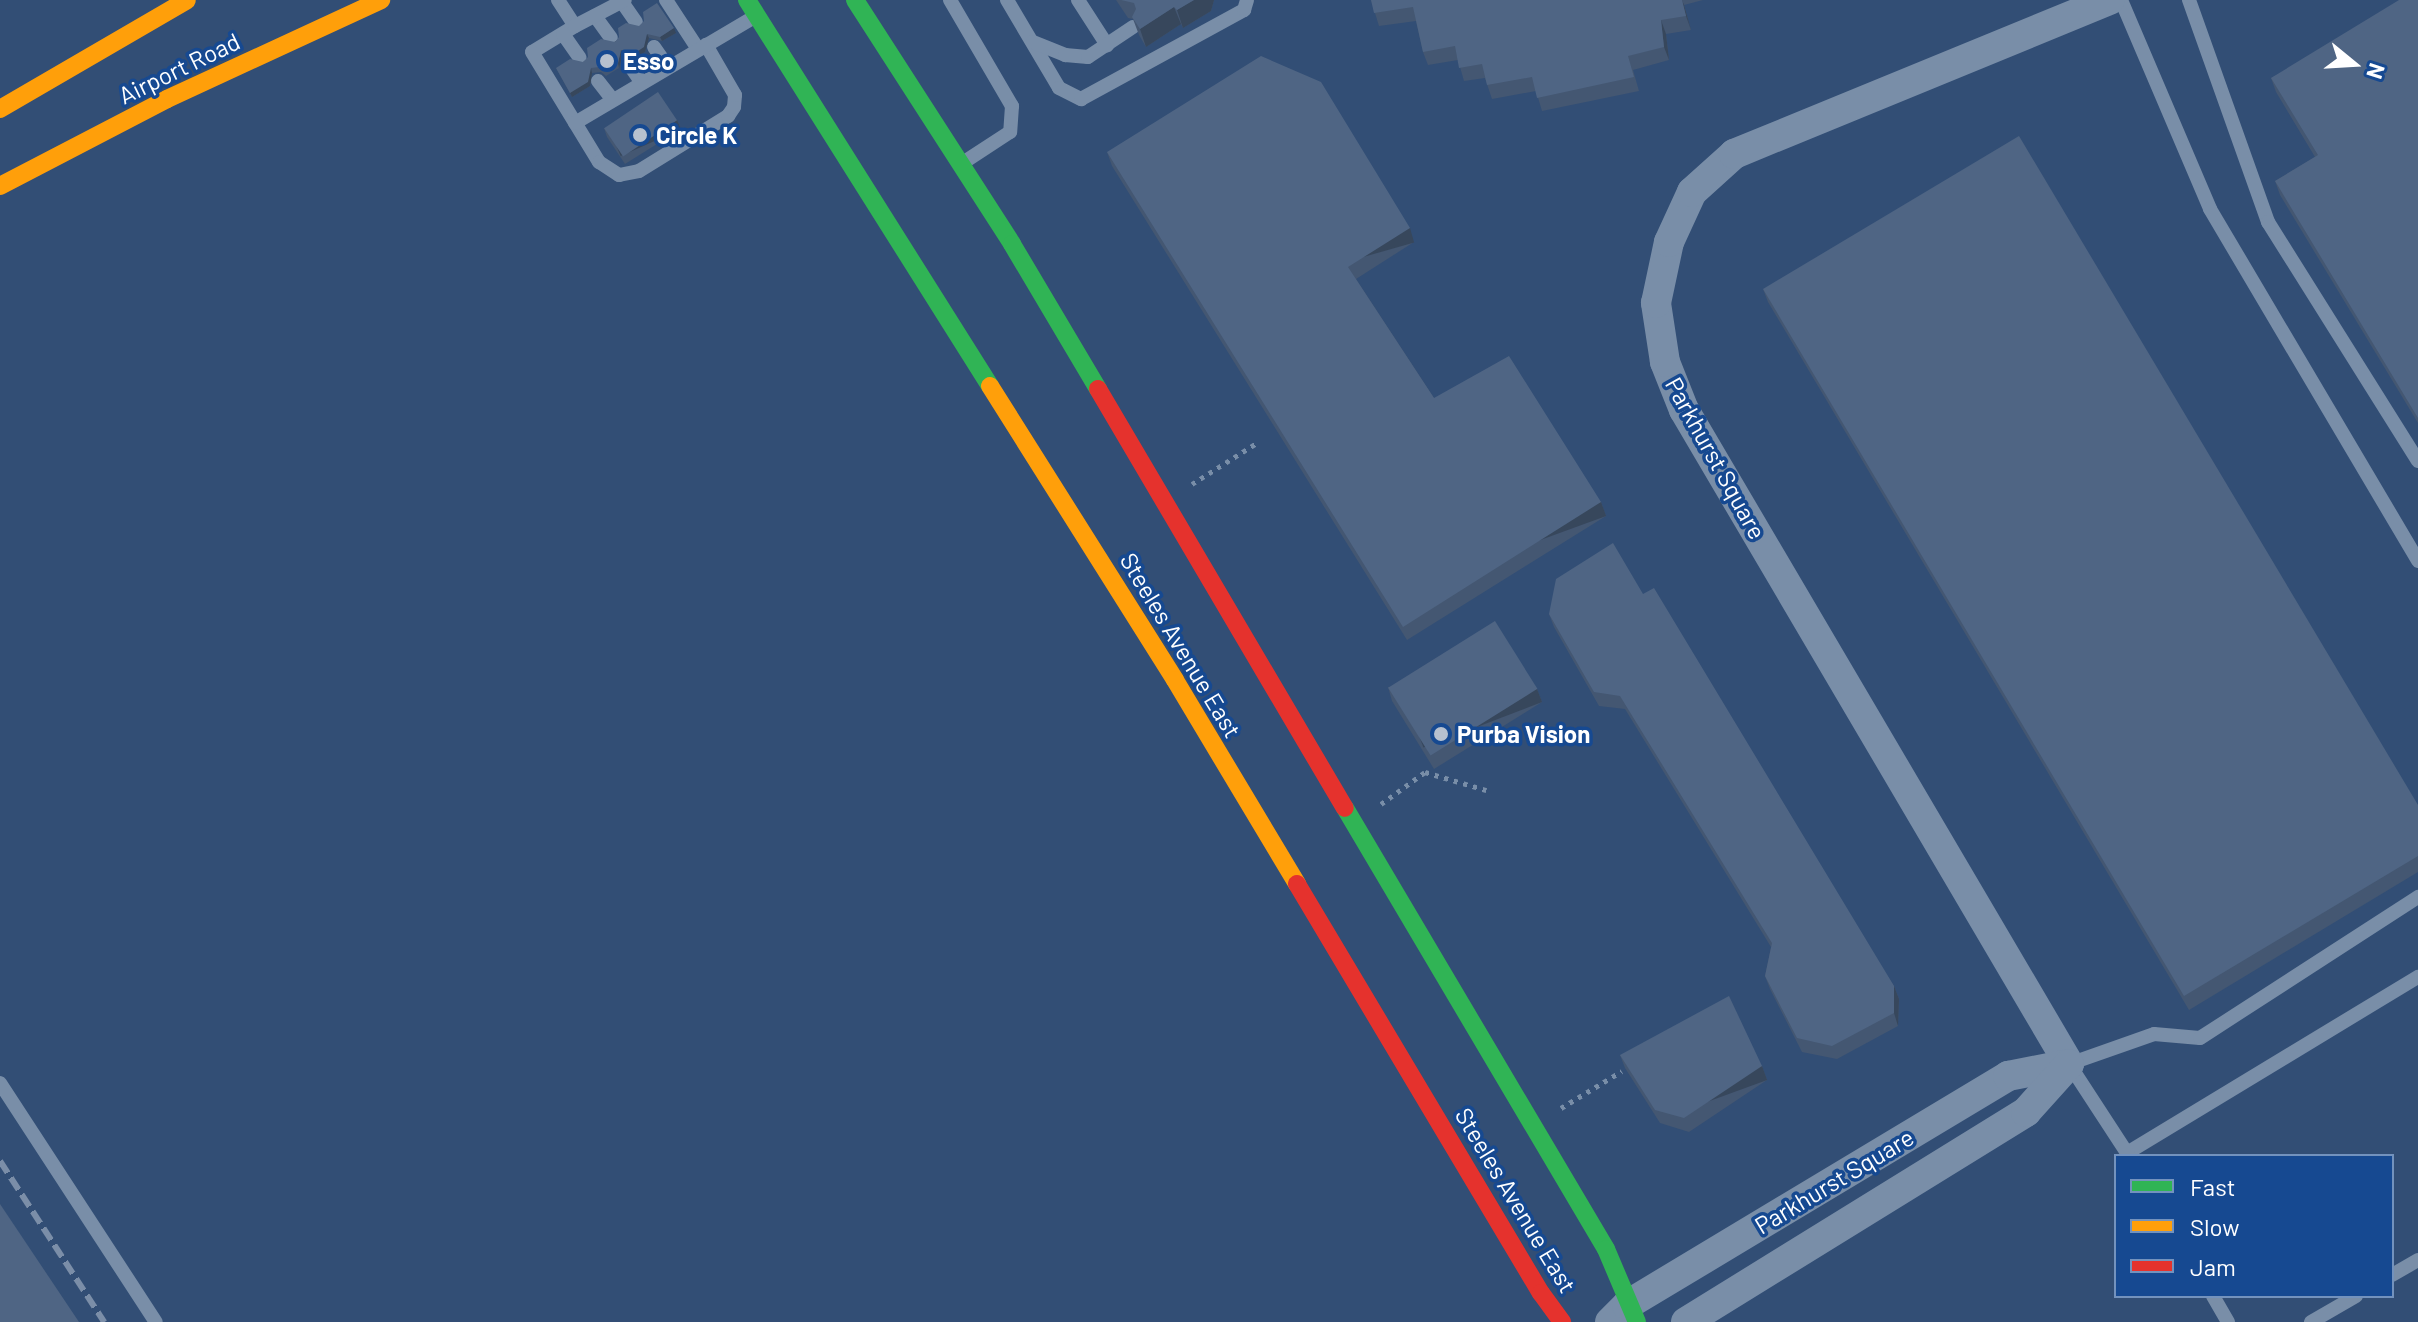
<!DOCTYPE html>
<html>
<head>
<meta charset="utf-8">
<style>
	body { margin:0 }
	#map { position:relative; width:2418px; height:1322px; overflow:hidden; background:#324e75; font-family:Barlow,sans-serif }
	div>[style] { position:absolute }
	.path>* { height:5px; margin-top:-2.5px; transform-origin:0; background:repeating-linear-gradient(90deg,#798ea8 0 4px,transparent 0 10px) }
	.lane>* { height:14px; margin:-7px; padding:0 7px; transform-origin:7px; border-radius:7px; background:#798ea8 }
	.street>* { height:30px; margin:-15px; padding:0 15px; transform-origin:15px; border-radius:15px; background:#798ea8 }
	.fast>* { height:18px; margin:-9px; padding:0 9px; transform-origin:9px; border-radius:9px; background:#30b455 }
	.slow>* { height:18px; margin:-9px; padding:0 9px; transform-origin:9px; border-radius:9px; background:#ff9f0a }
	.jam>* { height:18px; margin:-9px; padding:0 9px; transform-origin:9px; border-radius:9px; background:#e5322d }
	.rail>* { height:6px; margin-top:-3px; transform-origin:0; background:repeating-linear-gradient(90deg,#7b8ea8 0 14px,transparent 0 20px) }
	.wall>* { inset:0; background:#445772 }
	.shaded-wall>* { inset:0; background:#37475c; transform-origin:0 0 }
	.building>* { inset:0; background:#4f6584; transform-origin:0 0 }
	.dots>* { width:22px; height:22px; translate:-50% -50%; box-sizing:border-box; border:4px solid #164991; border-radius:50% }
	span { translate:-50% -50%; white-space:nowrap; text-align:center; line-height:1.15; -webkit-text-stroke:7px #164991; paint-order:stroke }
	.poi-label { font-size:24px; color:#fff; font-weight:700 }
	.left { translate:0 -50%; text-align:left }
	.street-label { font-size:24px; color:#fff }
	.legend { position:absolute; left:2114px; top:1154px; width:280px; height:144px; box-sizing:border-box; background:#164991; border:2px solid #7392bd; margin:0; padding:10px 14px; list-style:none; font-size:24px; color:#fff }
	.legend li { display:flex; align-items:center; gap:16px; height:40px }
	.legend b { width:40px; border:2px solid #7392bd }
	.north { position:absolute; left:2314px; top:24px; width:80px; height:80px; -webkit-text-stroke:6px #164991; paint-order:stroke; rotate:108deg; font-size:22px; font-weight:700; line-height:32px; text-align:center; color:#fff }
	.north::after { content:''; display:block; margin:auto; width:28px; height:36px; background:#fff; clip-path:polygon(50% 0,100% 100%,50% 72%,0 100%) }
</style>
</head>
<body>
<div id="map">
	<div class="path">
		<div style="left:1192px;top:484px;width:75px;rotate:-32.4deg"></div>
		<div style="left:1381px;top:804px;width:54px;rotate:-36deg"></div>
		<div style="left:1425px;top:772px;width:64px;rotate:16.4deg"></div>
		<div style="left:1561px;top:1108px;width:71px;rotate:-31.2deg"></div>
	</div>
	<div class="lane">
		<div style="left:558px;top:0;width:31px;rotate:57deg"></div>
		<div style="left:575px;top:26px;width:50px;rotate:148.8deg"></div>
		<div style="left:532px;top:52px;width:129px;rotate:58.7deg"></div>
		<div style="left:599px;top:162px;width:24px;rotate:33deg"></div>
		<div style="left:619px;top:175px;width:20px;rotate:-11deg"></div>
		<div style="left:639px;top:171px;width:105px;rotate:-31.7deg"></div>
		<div style="left:728px;top:116px;width:11px;rotate:-56deg"></div>
		<div style="left:734px;top:107px;width:12px;rotate:-85deg"></div>
		<div style="left:735px;top:95px;width:58px;rotate:-120.1deg"></div>
		<div style="left:666px;top:0;width:59px;rotate:56.9deg"></div>
		<div style="left:950px;top:0;width:123px;rotate:59.7deg"></div>
		<div style="left:1012px;top:106px;width:26px;rotate:94deg"></div>
		<div style="left:1010px;top:132px;width:55px;rotate:146.9deg"></div>
		<div style="left:1007px;top:0;width:102px;rotate:59.4deg"></div>
		<div style="left:1059px;top:88px;width:25px;rotate:27deg"></div>
		<div style="left:1081px;top:99px;width:186px;rotate:-28.6deg"></div>
		<div style="left:1244px;top:10px;width:10px;rotate:-73deg"></div>
		<div style="left:1078px;top:0;width:54px;rotate:57.2deg"></div>
		<div style="left:2121px;top:0;width:227px;rotate:66.9deg"></div>
		<div style="left:2210px;top:209px;width:409px;rotate:59.4deg"></div>
		<div style="left:2189px;top:0;width:236px;rotate:70.4deg"></div>
		<div style="left:2268px;top:222px;width:282px;rotate:57.9deg"></div>
		<div style="left:622px;top:2px;width:24px;rotate:55deg"></div>
		<div style="left:595px;top:16px;width:27px;rotate:54deg"></div>
		<div style="left:575px;top:26px;width:56px;rotate:-27.5deg"></div>
		<div style="left:563px;top:34px;width:29px;rotate:55deg"></div>
		<div style="left:1033px;top:42px;width:35px;rotate:22deg"></div>
		<div style="left:1065px;top:55px;width:23px;rotate:5deg"></div>
		<div style="left:1088px;top:57px;width:54px;rotate:-33.7deg"></div>
		<div style="left:654px;top:47px;width:24px;rotate:55deg"></div>
		<div style="left:628px;top:63px;width:24px;rotate:55deg"></div>
		<div style="left:598px;top:81px;width:24px;rotate:52deg"></div>
		<div style="left:575px;top:123px;width:208px;rotate:-30.6deg"></div>
		<div style="left:0;top:1083px;width:285px;rotate:56.9deg"></div>
		<div style="left:2127px;top:1153px;width:340px;rotate:-31.2deg"></div>
		<div style="left:2129px;top:1156px;width:110px;rotate:-123.1deg"></div>
		<div style="left:2069px;top:1064px;width:90px;rotate:-19.4deg"></div>
		<div style="left:2154px;top:1034px;width:46px;rotate:5deg"></div>
		<div style="left:2200px;top:1038px;width:260px;rotate:-32.9deg"></div>
		<div style="left:2392px;top:1275px;width:30px;rotate:-30deg"></div>
		<div style="left:2213px;top:1296px;width:30px;rotate:60deg"></div>
		<div style="left:2311px;top:1322px;width:52px;rotate:-30deg"></div>
	</div>
	<div class="street">
		<div style="left:2069px;top:1064px;width:759px;rotate:-120.48deg"></div>
		<div style="left:1684px;top:410px;width:52px;rotate:-111.6deg"></div>
		<div style="left:1665px;top:362px;width:60px;rotate:-98.7deg"></div>
		<div style="left:1656px;top:303px;width:62px;rotate:-78deg"></div>
		<div style="left:1669px;top:242px;width:55px;rotate:-65.3deg"></div>
		<div style="left:1692px;top:192px;width:57px;rotate:-42.1deg"></div>
		<div style="left:1734px;top:154px;width:406px;rotate:-22.3deg"></div>
		<div style="left:1610px;top:1322px;width:24px;rotate:-45deg"></div>
		<div style="left:1627px;top:1305px;width:445px;rotate:-31deg"></div>
		<div style="left:2008px;top:1076px;width:62px;rotate:-11.1deg"></div>
		<div style="left:1686px;top:1322px;width:400px;rotate:-31.7deg"></div>
		<div style="left:2026px;top:1112px;width:64px;rotate:-48.1deg"></div>
	</div>
	<div class="fast">
		<div style="left:747px;top:0;width:456px;rotate:57.8deg"></div>
		<div style="left:855px;top:0;width:290px;rotate:57.2deg"></div>
		<div style="left:1012px;top:244px;width:169px;rotate:59.3deg"></div>
		<div style="left:1345px;top:808px;width:512px;rotate:59.38deg"></div>
		<div style="left:1606px;top:1249px;width:79px;rotate:67deg"></div>
	</div>
	<div class="slow">
		<div style="left:0;top:109px;width:216px;rotate:-30.2deg"></div>
		<div style="left:0;top:186px;width:188px;rotate:-27.5deg"></div>
		<div style="left:167px;top:99px;width:236px;rotate:-24.8deg"></div>
		<div style="left:990px;top:386px;width:347px;rotate:57.8deg"></div>
		<div style="left:1175px;top:680px;width:238px;rotate:59.1deg"></div>
	</div>
	<div class="jam">
		<div style="left:1098px;top:389px;width:486px;rotate:59.5deg"></div>
		<div style="left:1297px;top:884px;width:476px;rotate:59.2deg"></div>
		<div style="left:1541px;top:1293px;width:36px;rotate:54deg"></div>
	</div>
	<div class="rail">
		<div style="left:0;top:1161px;width:192px;rotate:57.1deg"></div>
	</div>
	<div class="wall">
		<div style="clip-path:polygon(1116px 0,1214px 0,1211px 11px,1183px 28px,1181px 24px,1146px 47px,1139px 35px,1133px 19px,1128px 18px)"></div>
		<div style="clip-path:polygon(1371px 0,1703px 0,1684px 5px,1691px 30px,1666px 34px,1669px 60px,1633px 70px,1639px 91px,1542px 111px,1536px 91px,1492px 99px,1485px 78px,1464px 81px,1458px 60px,1428px 65px,1423px 52px,1416px 21px,1379px 26px)"></div>
		<div style="clip-path:polygon(2418px 0,2418px 423px,2280px 195px,2275px 181px,2315px 157px,2276px 92px,2271px 78px)"></div>
		<div style="clip-path:polygon(639px 26px,676px 33px,662px 41px,649px 38px,645px 52px,636px 57px,623px 54px,619px 68px,606px 76px,601px 72px,592px 73px,590px 86px,572px 97px,556px 68px,583px 62px)"></div>
		<div style="clip-path:polygon(677px 120px,681px 129px,625px 164px,607px 137px,604px 128px)"></div>
		<div style="clip-path:polygon(1107px 152px,1414px 242px,1356px 279px,1434px 398px,1601px 502px,1606px 516px,1407px 640px,1112px 166px)"></div>
		<div style="clip-path:polygon(1763px 289px,2418px 805px,2418px 872px,2189px 1010px,1768px 302px)"></div>
		<div style="clip-path:polygon(1643px 594px,1894px 986px,1899px 999px,1898px 1026px,1837px 1059px,1802px 1052px,1770px 989px,1765px 976px,1771px 947px,1625px 709px,1599px 706px,1554px 627px,1549px 614px)"></div>
		<div style="clip-path:polygon(1388px 687px,1537px 689px,1542px 702px,1434px 769px,1392px 701px)"></div>
		<div style="clip-path:polygon(1620px 1055px,1762px 1066px,1767px 1080px,1689px 1132px,1660px 1123px,1625px 1068px)"></div>
	</div>
	<div class="shaded-wall">
		<div style="clip-path:polygon(1194px 0,1214px 0,1211px 11px,1183px 28px,1177px 10px)"></div>
		<div style="clip-path:polygon(1682px 0,1684px 5px,1691px 30px,1686px 16px)"></div>
		<div style="clip-path:polygon(1174px 7px,1181px 24px,1146px 47px,1140px 29px)"></div>
		<div style="clip-path:polygon(1661px 20px,1666px 34px,1669px 60px,1664px 47px)"></div>
		<div style="clip-path:polygon(674px 28px,676px 33px,662px 41px,660px 37px)"></div>
		<div style="clip-path:polygon(647px 34px,649px 38px,645px 52px,636px 57px,635px 53px)"></div>
		<div style="clip-path:polygon(621px 50px,623px 54px,619px 68px,618px 63px)"></div>
		<div style="clip-path:polygon(591px 68px,592px 73px,590px 86px,572px 97px,570px 93px)"></div>
		<div style="left:677px;top:120px;width:10px;height:66px;rotate:66deg"></div>
		<div style="left:1410px;top:228px;width:15px;height:73px;rotate:74deg"></div>
		<div style="left:1601px;top:502px;width:15px;height:234px;rotate:70deg"></div>
		<div style="left:1537px;top:689px;width:14px;height:127px;rotate:69deg"></div>
		<div style="clip-path:polygon(1894px 986px,1899px 999px,1898px 1026px,1894px 1013px)"></div>
		<div style="left:1762px;top:1066px;width:15px;height:94px;rotate:70deg"></div>
	</div>
	<div class="building">
		<div style="clip-path:polygon(1121px 0,1194px 0,1177px 10px,1174px 7px,1140px 29px,1132px 17px,1136px 9px,1134px 3px)"></div>
		<div style="clip-path:polygon(1371px 0,1682px 0,1686px 16px,1661px 20px,1664px 47px,1628px 56px,1634px 77px,1537px 98px,1532px 77px,1487px 85px,1482px 64px,1459px 68px,1455px 46px,1423px 52px,1413px 7px,1374px 13px)"></div>
		<div style="clip-path:polygon(2399px 0,2418px 0,2418px 418px,2275px 181px,2318px 155px,2271px 78px)"></div>
		<div style="clip-path:polygon(657px 3px,674px 28px,660px 37px,647px 34px,644px 47px,635px 53px,621px 50px,618px 63px,605px 71px,599px 67px,591px 68px,588px 82px,570px 93px,556px 68px,570px 59px,583px 62px,588px 57px,587px 48px,601px 39px,615px 42px,619px 37px,618px 28px,626px 23px,639px 26px,644px 21px,643px 12px)"></div>
		<div style="clip-path:polygon(1261px 56px,1321px 82px,1410px 228px,1348px 267px,1434px 398px,1509px 356px,1601px 502px,1403px 627px,1107px 152px)"></div>
		<div style="left:658px;top:92px;width:34px;height:65px;rotate:56deg"></div>
		<div style="clip-path:polygon(2019px 136px,2418px 805px,2418px 856px,2184px 996px,1763px 289px)"></div>
		<div style="clip-path:polygon(1613px 543px,1643px 594px,1654px 588px,1894px 986px,1894px 1013px,1832px 1046px,1797px 1038px,1765px 976px,1772px 943px,1620px 696px,1594px 692px,1549px 614px,1556px 579px)"></div>
		<div style="left:1495px;top:621px;width:80px;height:126px;rotate:58deg"></div>
		<div style="clip-path:polygon(1729px 996px,1762px 1066px,1684px 1118px,1655px 1110px,1620px 1055px)"></div>
		<div style="clip-path:polygon(0 1204px,79px 1322px,0 1322px)"></div>
	</div>
	<div class="dots">
		<div style="left:607px;top:61px;background:#b7c1cf"></div>
		<div style="left:640px;top:135px;background:#b7c1cf"></div>
		<div style="left:1441px;top:734px;background:#b7c1cf"></div>
	</div>
	<div class="poi-label">
		<span class="left" style="left:623px;top:61px">Esso</span>
		<span class="left" style="left:656px;top:135px">Circle K</span>
		<span class="left" style="left:1457px;top:734px">Purba Vision</span>
	</div>
	<div class="street-label">
		<span style="left:179px;top:68px;rotate:-26deg">Airport Road</span>
		<span style="left:1716px;top:458px;rotate:61deg">Parkhurst Square</span>
		<span style="left:1181px;top:645px;rotate:59deg">Steeles Avenue East</span>
		<span style="left:1834px;top:1181px;rotate:-31deg">Parkhurst Square</span>
		<span style="left:1516px;top:1200px;rotate:59deg">Steeles Avenue East</span>
	</div>
	<ul class="legend">
	<li><b style="height:10px;background:#30b455"></b>Fast</li>
	<li><b style="height:10px;background:#ff9f0a"></b>Slow</li>
	<li><b style="height:10px;background:#e5322d"></b>Jam</li>
	</ul>
	<div class="north">N</div>
</div>
</body>
</html>
